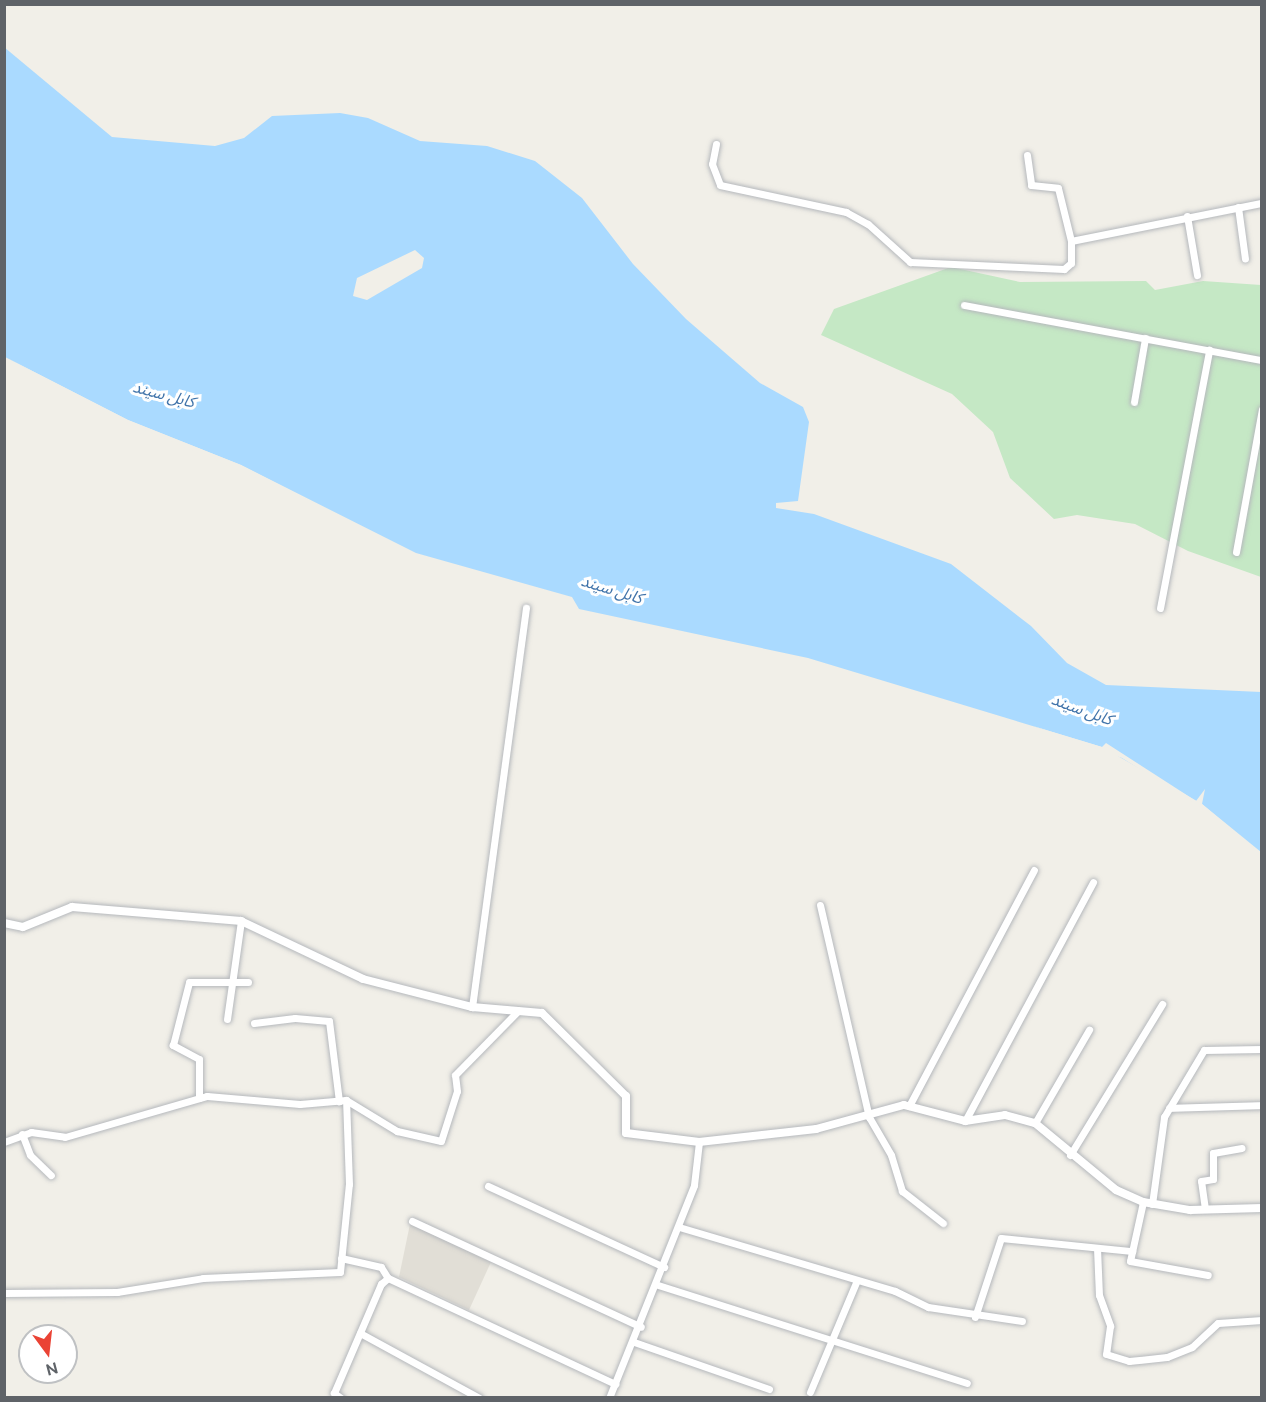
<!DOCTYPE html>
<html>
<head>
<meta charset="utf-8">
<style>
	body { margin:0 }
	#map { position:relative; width:1266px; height:1402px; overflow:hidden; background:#f1efe8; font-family:Ubuntu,"Noto Sans Arabic",sans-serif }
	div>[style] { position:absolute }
	.education>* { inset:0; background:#e1ded6 }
	.green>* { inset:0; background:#c5e8c5 }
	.water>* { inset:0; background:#aadaff }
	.pier>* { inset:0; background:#f1efe8 }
	.roads { filter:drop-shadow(0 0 2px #b5b8bc) drop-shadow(0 0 2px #b5b8bc) }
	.minor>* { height:7px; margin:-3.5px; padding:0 3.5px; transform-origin:3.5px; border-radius:3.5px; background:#fff }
	.tertiary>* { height:8px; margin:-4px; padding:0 4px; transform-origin:4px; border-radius:4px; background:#fff }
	span { translate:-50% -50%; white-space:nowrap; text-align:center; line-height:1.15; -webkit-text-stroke:6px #fff; paint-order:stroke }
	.water-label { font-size:16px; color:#4174aa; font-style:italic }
	.frame { position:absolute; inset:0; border:6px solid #5f6368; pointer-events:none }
	.north { position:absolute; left:18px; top:1324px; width:60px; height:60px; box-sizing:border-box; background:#fff; border:2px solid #bfc1c3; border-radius:50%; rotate:165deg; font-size:16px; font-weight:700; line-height:24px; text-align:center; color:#5f6368 }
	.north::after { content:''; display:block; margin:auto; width:21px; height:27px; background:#ea4335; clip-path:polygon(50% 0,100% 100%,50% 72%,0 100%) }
</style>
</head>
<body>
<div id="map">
	<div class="education">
		<div style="clip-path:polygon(410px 1224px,491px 1262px,469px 1310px,399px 1277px)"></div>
	</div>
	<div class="green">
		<div style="clip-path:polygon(951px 267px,1020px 282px,1146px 281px,1155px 290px,1203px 281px,1261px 285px,1261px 577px,1188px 551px,1135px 524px,1077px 515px,1054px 519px,1010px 478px,993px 432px,952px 394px,821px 335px,834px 309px)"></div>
	</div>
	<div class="water">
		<div style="clip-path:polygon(evenodd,4px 47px,112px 137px,215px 146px,244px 138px,272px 116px,340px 113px,368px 118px,420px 141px,487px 146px,535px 161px,582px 198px,633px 264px,686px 319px,760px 383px,803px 407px,809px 422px,798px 501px,776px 503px,776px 508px,814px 514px,951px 564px,1031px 626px,1067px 663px,1106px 685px,1261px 692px,1261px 852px,1202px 804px,1102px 747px,808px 658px,579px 609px,572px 597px,416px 553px,241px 465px,128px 420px,5px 357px,4px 47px,415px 250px,424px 258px,422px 268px,367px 300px,353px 296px,357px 278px,415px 250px)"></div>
	</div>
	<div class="pier">
		<div style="clip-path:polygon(5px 357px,128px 420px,241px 465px,319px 505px,126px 422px)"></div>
		<div style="clip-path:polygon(1033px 726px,1102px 747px,1106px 743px,1196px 801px,1205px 789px,1202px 804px,1262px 855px,1200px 807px,1122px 758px)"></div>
	</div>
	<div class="roads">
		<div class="minor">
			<div style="left:716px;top:144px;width:20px;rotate:101deg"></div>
			<div style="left:712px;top:164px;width:22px;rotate:69deg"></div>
			<div style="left:720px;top:185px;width:129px;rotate:12.1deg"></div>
			<div style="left:846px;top:212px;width:25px;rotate:29deg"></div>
			<div style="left:868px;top:224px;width:57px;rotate:42.1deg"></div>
			<div style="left:910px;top:262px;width:154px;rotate:2.6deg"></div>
			<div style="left:1064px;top:269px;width:9px;rotate:-41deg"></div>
			<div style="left:1071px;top:263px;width:22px;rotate:-90deg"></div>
			<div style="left:1071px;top:241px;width:195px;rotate:-11.3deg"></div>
			<div style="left:1027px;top:155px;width:30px;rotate:82deg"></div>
			<div style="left:1031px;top:185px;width:27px;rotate:6deg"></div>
			<div style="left:1058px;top:188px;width:55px;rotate:76.2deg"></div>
			<div style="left:1238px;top:207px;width:52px;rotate:82.3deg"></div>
			<div style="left:1187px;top:216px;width:60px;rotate:80.4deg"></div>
			<div style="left:964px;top:305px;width:303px;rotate:10.5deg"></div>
			<div style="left:1134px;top:402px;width:65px;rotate:-80.2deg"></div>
			<div style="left:1236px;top:552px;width:145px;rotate:-79.7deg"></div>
			<div style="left:1160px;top:608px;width:263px;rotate:-79.2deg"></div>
			<div style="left:820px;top:905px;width:218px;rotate:77deg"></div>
			<div style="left:869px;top:1117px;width:44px;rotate:59.9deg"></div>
			<div style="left:891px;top:1155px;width:38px;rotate:73deg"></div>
			<div style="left:902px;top:1191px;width:52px;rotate:38deg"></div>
			<div style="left:472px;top:1007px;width:403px;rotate:-82.3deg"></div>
			<div style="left:227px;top:1019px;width:99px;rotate:-81.9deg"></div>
			<div style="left:254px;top:1023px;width:41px;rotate:-7deg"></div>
			<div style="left:295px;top:1018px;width:34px;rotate:5deg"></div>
			<div style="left:329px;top:1021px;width:81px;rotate:82.9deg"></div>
			<div style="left:199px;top:1098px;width:39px;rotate:-90deg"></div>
			<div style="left:199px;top:1059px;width:30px;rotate:-152deg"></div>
			<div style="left:173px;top:1045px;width:65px;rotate:-75.7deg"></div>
			<div style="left:189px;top:982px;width:59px"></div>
			<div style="left:909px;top:1106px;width:267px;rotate:-62.1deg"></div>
			<div style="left:1169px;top:1108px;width:93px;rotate:-1.8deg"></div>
			<div style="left:965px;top:1121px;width:271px;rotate:-61.8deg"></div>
			<div style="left:1035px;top:1123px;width:108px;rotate:-59.9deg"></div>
			<div style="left:22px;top:1134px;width:22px;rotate:69deg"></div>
			<div style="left:30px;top:1155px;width:29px;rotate:44deg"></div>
			<div style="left:4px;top:1142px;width:29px;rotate:-20deg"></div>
			<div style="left:31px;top:1132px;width:34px;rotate:8deg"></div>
			<div style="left:65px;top:1137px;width:148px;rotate:-16.1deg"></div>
			<div style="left:207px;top:1096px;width:93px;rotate:4.9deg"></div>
			<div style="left:300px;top:1104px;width:46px;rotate:-5deg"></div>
			<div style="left:1070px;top:1155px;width:177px;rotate:-58.6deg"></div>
			<div style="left:488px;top:1186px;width:194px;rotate:24.7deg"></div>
			<div style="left:1143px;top:1202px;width:60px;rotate:102.4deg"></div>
			<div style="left:1130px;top:1261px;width:79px;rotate:10.2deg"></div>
			<div style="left:1152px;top:1204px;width:88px;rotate:-82.1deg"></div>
			<div style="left:1164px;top:1117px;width:78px;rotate:-59.2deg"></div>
			<div style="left:1204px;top:1050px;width:58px;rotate:-1deg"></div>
			<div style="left:1205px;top:1209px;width:28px;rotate:-98deg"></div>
			<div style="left:1201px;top:1181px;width:12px;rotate:-9deg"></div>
			<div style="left:1213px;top:1179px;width:26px;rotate:-90deg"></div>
			<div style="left:1213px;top:1153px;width:29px;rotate:-10deg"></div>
			<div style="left:412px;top:1221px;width:252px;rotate:24.8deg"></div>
			<div style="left:679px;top:1227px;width:225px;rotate:16.5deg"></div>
			<div style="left:895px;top:1291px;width:37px;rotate:26deg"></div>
			<div style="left:928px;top:1307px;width:95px;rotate:8.5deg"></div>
			<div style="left:1097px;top:1248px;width:47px;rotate:87.6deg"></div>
			<div style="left:1099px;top:1295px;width:33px;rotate:70deg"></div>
			<div style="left:1110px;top:1326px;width:28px;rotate:98deg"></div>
			<div style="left:1106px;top:1354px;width:24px;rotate:17deg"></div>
			<div style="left:1129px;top:1361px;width:38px;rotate:-6deg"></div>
			<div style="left:1167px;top:1357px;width:27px;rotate:-22deg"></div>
			<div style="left:1192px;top:1347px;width:35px;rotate:-43deg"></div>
			<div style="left:1218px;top:1323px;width:44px;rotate:-3.9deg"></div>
			<div style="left:341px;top:1258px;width:41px;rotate:12.7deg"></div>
			<div style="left:381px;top:1267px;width:13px;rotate:58deg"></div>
			<div style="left:388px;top:1278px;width:251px;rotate:25deg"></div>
			<div style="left:658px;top:1285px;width:324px;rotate:17.6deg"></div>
			<div style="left:4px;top:1293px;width:113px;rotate:-0.5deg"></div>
			<div style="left:117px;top:1292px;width:87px;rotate:-9.2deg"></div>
			<div style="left:203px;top:1278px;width:137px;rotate:-2.5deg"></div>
			<div style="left:340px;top:1272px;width:88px;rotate:-84.2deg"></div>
			<div style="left:349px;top:1184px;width:84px;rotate:-92deg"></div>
			<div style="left:346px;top:1100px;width:60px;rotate:31.3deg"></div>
			<div style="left:397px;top:1131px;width:45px;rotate:12.8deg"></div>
			<div style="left:441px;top:1141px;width:52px;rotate:-72.3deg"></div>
			<div style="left:457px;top:1091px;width:16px;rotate:-97deg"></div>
			<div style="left:455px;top:1075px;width:90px;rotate:-45.5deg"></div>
			<div style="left:975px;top:1317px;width:83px;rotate:-71.8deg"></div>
			<div style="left:1001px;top:1238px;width:132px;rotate:5.7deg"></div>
			<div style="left:360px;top:1333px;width:136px;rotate:28.6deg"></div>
			<div style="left:634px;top:1342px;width:143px;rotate:19.2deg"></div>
			<div style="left:810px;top:1392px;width:121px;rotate:-67.2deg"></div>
			<div style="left:341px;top:1398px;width:9px;rotate:-144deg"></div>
			<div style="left:334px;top:1393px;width:119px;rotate:-66.7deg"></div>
			<div style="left:381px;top:1284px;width:9px;rotate:-41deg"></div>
			<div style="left:609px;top:1398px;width:229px;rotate:-68.2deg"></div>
			<div style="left:694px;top:1185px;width:43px;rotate:-83.4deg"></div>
		</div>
		<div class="tertiary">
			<div style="left:4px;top:923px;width:19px;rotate:12deg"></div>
			<div style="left:23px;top:927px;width:53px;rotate:-22.2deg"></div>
			<div style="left:72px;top:907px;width:170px;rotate:4.7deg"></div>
			<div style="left:241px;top:921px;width:135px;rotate:25.4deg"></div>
			<div style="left:363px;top:979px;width:113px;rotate:14.4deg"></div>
			<div style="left:472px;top:1007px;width:70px;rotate:4.9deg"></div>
			<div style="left:542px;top:1013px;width:118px;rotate:44.7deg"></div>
			<div style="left:626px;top:1096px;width:37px;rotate:90deg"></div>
			<div style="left:626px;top:1133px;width:74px;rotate:7deg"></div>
			<div style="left:699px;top:1142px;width:118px;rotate:-6.3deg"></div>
			<div style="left:816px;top:1129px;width:91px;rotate:-15.3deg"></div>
			<div style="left:904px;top:1105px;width:63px;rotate:14.7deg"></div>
			<div style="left:965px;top:1121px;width:40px;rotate:-8.5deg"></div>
			<div style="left:1005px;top:1115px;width:31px;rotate:15deg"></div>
			<div style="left:1035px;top:1123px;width:105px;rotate:39.6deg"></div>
			<div style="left:1116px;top:1190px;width:30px;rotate:24deg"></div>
			<div style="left:1143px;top:1202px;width:48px;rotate:9.7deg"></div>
			<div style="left:1190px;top:1210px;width:72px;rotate:-1.6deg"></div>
		</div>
	</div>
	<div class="water-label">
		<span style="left:164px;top:394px;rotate:15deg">کابل سيند</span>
		<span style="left:612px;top:589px;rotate:17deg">کابل سيند</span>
		<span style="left:1082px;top:709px;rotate:20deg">کابل سيند</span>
	</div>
	<div class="frame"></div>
	<div class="north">N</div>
</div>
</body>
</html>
